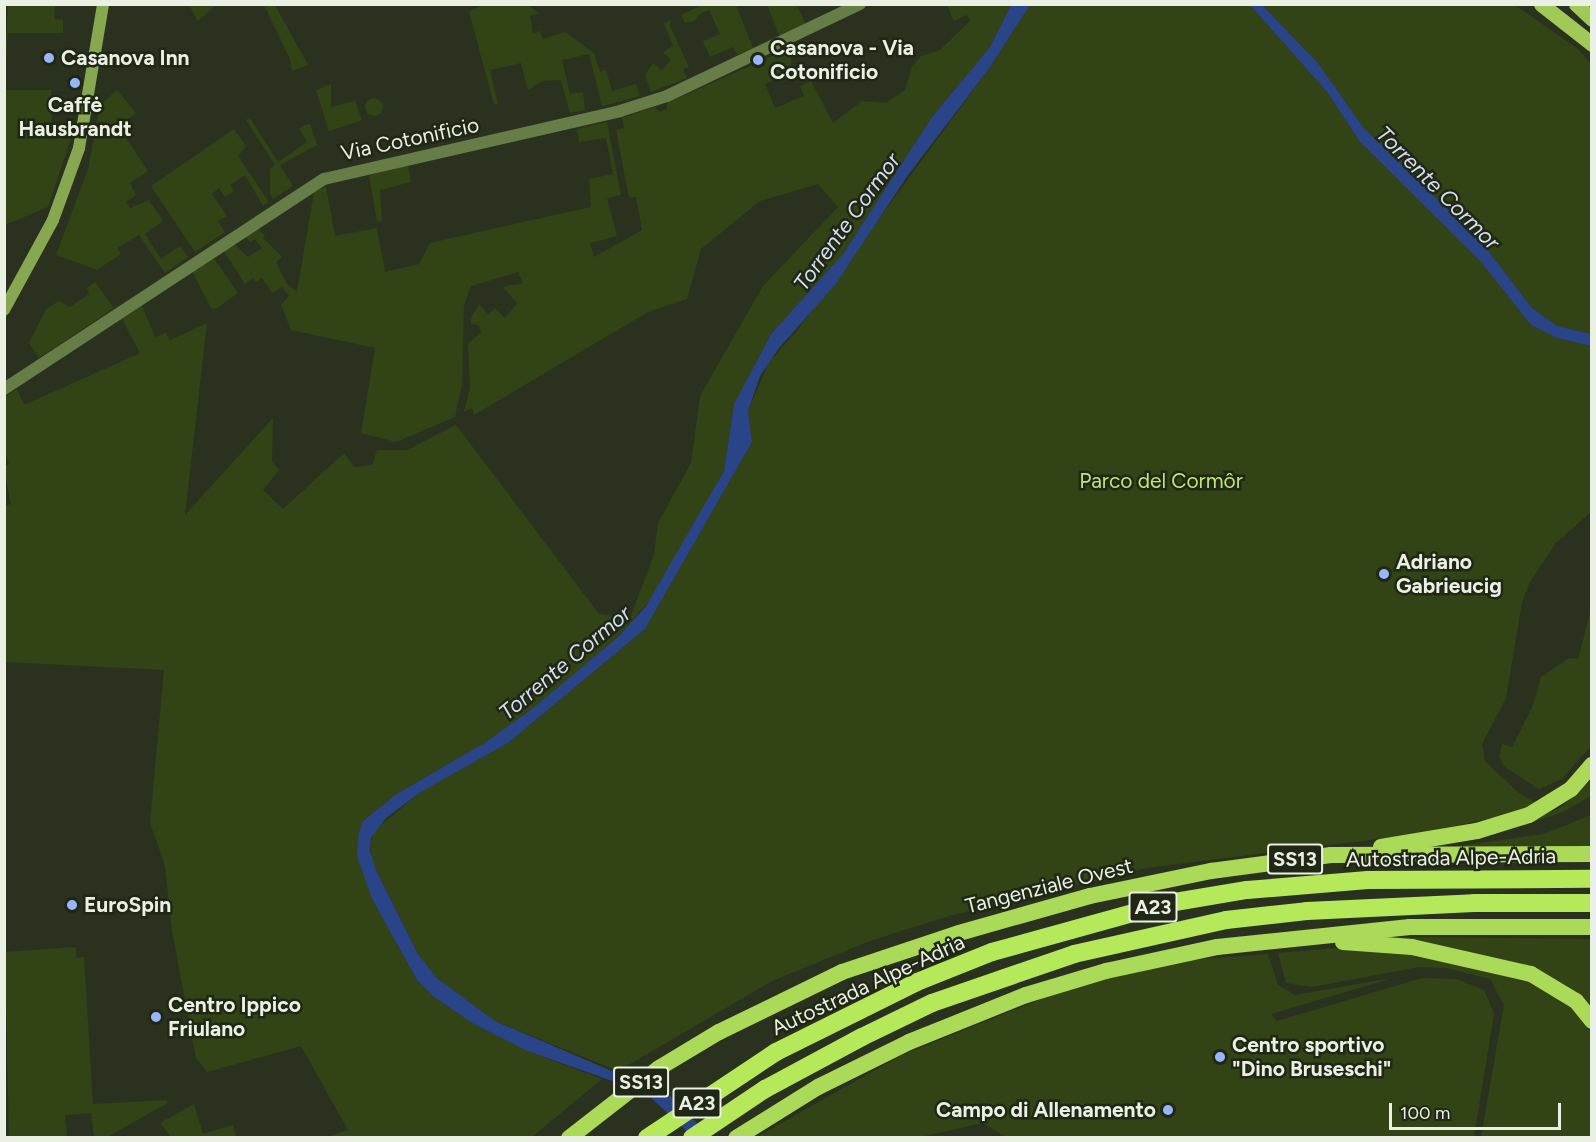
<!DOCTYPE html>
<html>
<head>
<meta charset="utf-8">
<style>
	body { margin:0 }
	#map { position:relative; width:1596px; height:1142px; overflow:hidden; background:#2a321f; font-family:Figtree,sans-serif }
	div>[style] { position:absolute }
	.green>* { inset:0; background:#324315 }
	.round { border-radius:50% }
	.water>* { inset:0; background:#2a4488 }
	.tertiary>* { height:12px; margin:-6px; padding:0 6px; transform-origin:6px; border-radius:6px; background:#677d48 }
	.secondary>* { height:12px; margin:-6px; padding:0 6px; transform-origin:6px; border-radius:6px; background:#87a851 }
	.primary>* { height:15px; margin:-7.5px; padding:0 7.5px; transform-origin:7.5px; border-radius:7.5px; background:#9fca57 }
	.trunk>* { height:16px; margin:-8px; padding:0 8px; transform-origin:8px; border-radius:8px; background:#aada58 }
	.motorway>* { height:18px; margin:-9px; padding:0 9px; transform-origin:9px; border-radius:9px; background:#b5e95a }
	.dots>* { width:16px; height:16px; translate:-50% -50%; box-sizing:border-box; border:3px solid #202815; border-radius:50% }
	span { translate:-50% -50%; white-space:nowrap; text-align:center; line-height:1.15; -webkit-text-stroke:5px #202815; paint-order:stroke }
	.shield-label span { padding:2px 4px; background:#202815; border:2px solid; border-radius:4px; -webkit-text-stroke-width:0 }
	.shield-label { font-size:20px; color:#eaf0e4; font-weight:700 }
	.poi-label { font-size:21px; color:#eaf0e4; font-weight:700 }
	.left { translate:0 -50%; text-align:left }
	.right { translate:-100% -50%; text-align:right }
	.street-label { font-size:21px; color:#eaf0e4 }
	.park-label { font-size:21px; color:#bce777 }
	.water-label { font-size:22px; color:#d4ddf2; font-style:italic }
	.frame { position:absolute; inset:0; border:6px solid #eaf0e4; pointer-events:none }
	.scale { position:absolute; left:1389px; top:1103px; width:172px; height:27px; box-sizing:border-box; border:3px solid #eaf0e4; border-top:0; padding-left:8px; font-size:18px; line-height:21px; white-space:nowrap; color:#eaf0e4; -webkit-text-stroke:4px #202815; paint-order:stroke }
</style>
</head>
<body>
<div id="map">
	<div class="green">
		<div style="clip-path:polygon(704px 4px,736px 5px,753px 48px,737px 55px,733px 47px,710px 57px,703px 41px,720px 34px,709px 10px,698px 15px,695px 21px,685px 23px,681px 15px)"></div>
		<div style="clip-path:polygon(8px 5px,69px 5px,55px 5px,54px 19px,63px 20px,63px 33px,8px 33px,5px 69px)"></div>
		<div style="clip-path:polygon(189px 5px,216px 5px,198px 21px)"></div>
		<div style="clip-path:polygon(264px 5px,275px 5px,308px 65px,292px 71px,290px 59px)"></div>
		<div style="clip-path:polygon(482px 5px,527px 5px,539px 13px,530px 16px,533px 33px,540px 31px,543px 39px,565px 32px,594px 53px,600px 72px,606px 70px,612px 91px,636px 84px,640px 96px,602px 106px,589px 54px,562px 60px,570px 94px,583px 92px,585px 110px,570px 113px,561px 80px,542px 81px,528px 90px,521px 63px,490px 70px,498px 104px,494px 104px,469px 12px)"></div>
		<div style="clip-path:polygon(767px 5px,797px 5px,806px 24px,780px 37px)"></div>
		<div style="clip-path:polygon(947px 5px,1011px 5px,990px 47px,932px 117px,843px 254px,771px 334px,734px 404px,724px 471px,657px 592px,618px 637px,533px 709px,486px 742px,395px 795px,363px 821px,359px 832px,372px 899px,417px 980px,434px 997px,472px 1023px,525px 1050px,602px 1079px,532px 1137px,327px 1137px,348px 1130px,301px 1046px,207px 1072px,196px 1058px,172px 931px,165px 866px,150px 822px,164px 670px,5px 662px,4px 506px,11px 504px,5px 475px,5px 466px,9px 464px,5px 452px,5px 397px,17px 389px,24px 405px,140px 353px,122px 319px,142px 306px,155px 337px,166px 333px,170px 340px,207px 323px,185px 515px,273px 418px,272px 462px,279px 470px,263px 490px,283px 509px,344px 453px,354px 467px,372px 465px,377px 450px,407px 450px,456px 425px,599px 614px,630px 618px,654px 555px,658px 523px,691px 463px,700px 396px,763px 286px,838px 207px,818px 184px,760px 201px,701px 249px,687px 299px,648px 312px,474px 415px,472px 408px,464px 412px,470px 388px,468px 344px,481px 332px,479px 325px,471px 324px,471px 318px,479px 304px,488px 315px,495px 308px,505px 318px,517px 303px,503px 287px,523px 283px,518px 272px,471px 286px,464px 305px,462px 385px,455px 417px,396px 442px,361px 433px,375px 348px,291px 330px,281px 305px,289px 296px,282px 287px,272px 293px,262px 278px,256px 282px,253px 278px,245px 284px,223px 250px,233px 243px,248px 257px,262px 248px,255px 239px,250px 242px,245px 236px,257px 227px,265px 236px,263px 238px,282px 257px,276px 262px,287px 284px,297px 292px,314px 192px,326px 186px,335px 236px,377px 228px,385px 272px,419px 264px,430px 243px,591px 207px,589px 179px,613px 174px,606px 138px,579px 142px,577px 129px,607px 122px,621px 195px,607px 198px,617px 236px,590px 243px,594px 257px,642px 230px,636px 197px,629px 198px,616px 130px,624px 128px,622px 118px,655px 107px,660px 112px,667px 109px,667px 103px,790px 48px,792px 72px,765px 84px,775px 108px,804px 96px,800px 86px,811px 81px,833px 123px,862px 101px,886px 103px,905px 90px,912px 67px,921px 56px,940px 50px,970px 21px,967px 15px,954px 21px)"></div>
		<div style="clip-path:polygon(1030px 5px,1250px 5px,1327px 92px,1360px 142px,1481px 262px,1531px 325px,1557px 338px,1591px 346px,1591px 512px,1556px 543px,1530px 582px,1522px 602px,1506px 698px,1482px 744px,1485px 761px,1493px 769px,1520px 794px,1538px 804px,1497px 817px,1418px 834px,1147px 868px,949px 916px,870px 941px,772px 981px,618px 1071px,495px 1021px,437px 978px,418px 954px,372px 861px,370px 843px,375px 830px,421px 792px,508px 743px,645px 629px,752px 442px,748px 411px,769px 362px,796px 332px,988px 70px)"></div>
		<div style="clip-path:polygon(1262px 5px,1515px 5px,1578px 49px,1591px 64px,1591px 334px,1557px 326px,1532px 308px,1483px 244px,1363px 127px,1318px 63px)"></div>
		<div style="clip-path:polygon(671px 20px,670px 26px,689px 67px,683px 69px,687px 78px,651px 92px,645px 75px,653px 63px,662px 70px,671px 60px,663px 52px,673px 46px,664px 23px)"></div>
		<div style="clip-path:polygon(331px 84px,331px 107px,355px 101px,362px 120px,329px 131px,316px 90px)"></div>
		<div style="clip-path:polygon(5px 90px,51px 90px,52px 140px,76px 124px,48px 207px,5px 225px)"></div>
		<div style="clip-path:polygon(117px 90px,136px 113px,118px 126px,148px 171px,130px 183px,136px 195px,126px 202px,130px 208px,149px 200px,163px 221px,145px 234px,161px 259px,180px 246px,188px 257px,165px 273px,139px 235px,117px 248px,121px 254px,97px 270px,56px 255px,88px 169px,100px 105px)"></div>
		<div class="round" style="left:365px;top:98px;width:18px;height:18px"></div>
		<div style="clip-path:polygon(250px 118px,278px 162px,307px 142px,299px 128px,303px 126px,310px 124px,317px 145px,280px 165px,293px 186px,273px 199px,270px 194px,270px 169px,275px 165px,246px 120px)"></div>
		<div style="clip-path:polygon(234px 129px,246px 146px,238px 156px,269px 202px,263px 206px,245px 175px,230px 185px,234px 191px,225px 197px,219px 188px,212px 194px,227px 216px,218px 221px,225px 232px,195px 252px,151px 186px)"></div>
		<div style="clip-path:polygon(408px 165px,411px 182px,380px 190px,382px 221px,377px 221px,369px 175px)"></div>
		<div style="clip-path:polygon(213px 257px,238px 293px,216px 309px,211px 308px,192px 271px)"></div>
		<div style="clip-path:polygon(95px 282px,114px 308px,39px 358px,29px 343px,46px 309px,59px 301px,70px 307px,89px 294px,87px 288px)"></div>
		<div style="clip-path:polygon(1591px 609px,1591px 746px,1562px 779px,1539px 789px,1505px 767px,1499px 757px,1502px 744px,1512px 747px,1533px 705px,1541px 677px,1569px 658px,1578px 659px)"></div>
		<div style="clip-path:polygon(1591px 780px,1591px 796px,1563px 812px,1524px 825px,1563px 806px)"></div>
		<div style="clip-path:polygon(1591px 815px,1591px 848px,1445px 848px,1544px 834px)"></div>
		<div style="clip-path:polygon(1386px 937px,1591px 939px,1591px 1009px,1568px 986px,1538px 971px)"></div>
		<div style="clip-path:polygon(76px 947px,76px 958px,84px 957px,93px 1104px,167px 1100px,168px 1103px,107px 1137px,94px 1137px,91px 1113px,65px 1115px,67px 1137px,9px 1137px,5px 952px)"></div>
		<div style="clip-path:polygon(1334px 948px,1398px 950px,1522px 977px,1571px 1005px,1591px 1033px,1591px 1137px,1481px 1137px,1504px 1005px,1490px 979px,1446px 968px,1419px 967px,1312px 987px,1286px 983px,1278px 953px)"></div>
		<div style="clip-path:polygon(1268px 954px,1278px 985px,1295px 995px,1393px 978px,1271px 1014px,1277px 1021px,1422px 978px,1457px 979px,1484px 990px,1494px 1014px,1474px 1137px,1007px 1138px,983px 1123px,920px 1137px,755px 1138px,900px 1056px,1061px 991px,1177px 961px)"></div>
		<div style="clip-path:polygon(194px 1104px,203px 1134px,233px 1125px,236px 1137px,171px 1137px,160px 1123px)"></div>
	</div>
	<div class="water">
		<div style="clip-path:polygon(1011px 5px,1030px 5px,988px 70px,908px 175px,835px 285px,779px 348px,760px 376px,748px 411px,752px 442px,645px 629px,508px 743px,421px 792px,386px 818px,371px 838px,370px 851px,376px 870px,418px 954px,437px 978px,495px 1021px,670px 1096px,711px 1137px,693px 1137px,646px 1093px,525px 1050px,472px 1023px,434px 997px,417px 980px,372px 899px,357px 856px,359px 832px,363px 821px,395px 795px,486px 742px,532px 709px,618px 637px,646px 606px,724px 471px,734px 404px,771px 334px,843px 254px,932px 117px,990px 47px)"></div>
		<div style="clip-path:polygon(1250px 5px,1262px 5px,1318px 63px,1363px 127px,1483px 244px,1532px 308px,1557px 326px,1591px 334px,1591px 346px,1557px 338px,1531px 325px,1481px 262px,1360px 142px,1327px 92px)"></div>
	</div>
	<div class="tertiary">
		<div style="left:4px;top:389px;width:383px;rotate:-33.3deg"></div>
		<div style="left:324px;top:179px;width:304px;rotate:-12.9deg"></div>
		<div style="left:620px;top:111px;width:49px;rotate:-17.7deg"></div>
		<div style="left:667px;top:96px;width:214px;rotate:-25.5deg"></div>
	</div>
	<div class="secondary">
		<div style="left:4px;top:310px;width:102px;rotate:-61.4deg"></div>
		<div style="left:53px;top:220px;width:77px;rotate:-70.1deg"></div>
		<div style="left:79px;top:148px;width:146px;rotate:-80.5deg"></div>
	</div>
	<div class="primary">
		<div style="left:1541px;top:4px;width:65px;rotate:38.1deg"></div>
		<div style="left:1576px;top:4px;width:22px;rotate:43deg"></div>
	</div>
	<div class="trunk">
		<div style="left:1381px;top:847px;width:97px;rotate:-9.5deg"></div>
		<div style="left:1477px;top:831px;width:54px;rotate:-17.1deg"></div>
		<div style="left:1529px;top:815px;width:49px;rotate:-31.8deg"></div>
		<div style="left:1571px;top:789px;width:32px;rotate:-49deg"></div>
		<div style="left:1343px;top:942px;width:69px;rotate:4.1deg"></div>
		<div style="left:1412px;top:947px;width:122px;rotate:12.8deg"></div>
		<div style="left:1531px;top:974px;width:52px;rotate:31deg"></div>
		<div style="left:1576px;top:1001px;width:26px;rotate:51deg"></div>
		<div style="left:569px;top:1138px;width:114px;rotate:-37.9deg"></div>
		<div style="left:659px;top:1068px;width:70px;rotate:-31deg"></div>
		<div style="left:719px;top:1032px;width:137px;rotate:-26deg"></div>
		<div style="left:842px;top:972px;width:123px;rotate:-18.4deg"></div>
		<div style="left:959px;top:933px;width:136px;rotate:-15.8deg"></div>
		<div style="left:1090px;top:896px;width:124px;rotate:-11.7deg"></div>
		<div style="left:1211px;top:871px;width:121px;rotate:-7.6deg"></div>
		<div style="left:1331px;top:855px;width:261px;rotate:-0.2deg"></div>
		<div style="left:736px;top:1138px;width:97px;rotate:-31.9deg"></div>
		<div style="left:818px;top:1087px;width:102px;rotate:-26.3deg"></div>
		<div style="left:909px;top:1042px;width:126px;rotate:-21.9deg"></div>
		<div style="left:1026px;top:995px;width:84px;rotate:-16.7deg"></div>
		<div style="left:1106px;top:971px;width:114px;rotate:-12.2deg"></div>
		<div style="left:1217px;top:947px;width:194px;rotate:-5.9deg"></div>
		<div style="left:1410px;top:927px;width:182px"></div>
	</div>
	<div class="motorway">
		<div style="left:647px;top:1138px;width:155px;rotate:-33.7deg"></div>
		<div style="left:776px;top:1052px;width:157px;rotate:-26.4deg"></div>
		<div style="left:917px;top:982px;width:81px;rotate:-21.8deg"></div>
		<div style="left:992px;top:952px;width:184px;rotate:-15.5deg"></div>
		<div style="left:1169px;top:903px;width:79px;rotate:-9.5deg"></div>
		<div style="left:1247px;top:890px;width:121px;rotate:-4.7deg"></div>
		<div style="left:1368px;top:880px;width:224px;rotate:-0.3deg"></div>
		<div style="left:692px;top:1138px;width:88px;rotate:-33.9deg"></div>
		<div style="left:765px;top:1089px;width:110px;rotate:-28.2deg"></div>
		<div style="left:862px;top:1037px;width:78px;rotate:-25.9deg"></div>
		<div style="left:932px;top:1003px;width:150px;rotate:-19deg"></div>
		<div style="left:1074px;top:954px;width:156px;rotate:-12.6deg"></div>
		<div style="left:1226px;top:920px;width:81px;rotate:-6.3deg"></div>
		<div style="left:1307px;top:911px;width:167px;rotate:-2.7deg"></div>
		<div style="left:1474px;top:903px;width:118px"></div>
	</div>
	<div class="dots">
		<div style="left:49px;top:58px;background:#97b6fd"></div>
		<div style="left:758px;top:60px;background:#97b6fd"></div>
		<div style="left:75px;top:83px;background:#97b6fd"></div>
		<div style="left:1384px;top:574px;background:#97b6fd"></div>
		<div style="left:72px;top:905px;background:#97b6fd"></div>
		<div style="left:156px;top:1017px;background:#97b6fd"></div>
		<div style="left:1220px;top:1057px;background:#97b6fd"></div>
		<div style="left:1168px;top:1110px;background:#97b6fd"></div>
	</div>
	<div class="shield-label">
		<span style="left:1295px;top:859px">SS13</span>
		<span style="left:1153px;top:907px">A23</span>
		<span style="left:641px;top:1082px">SS13</span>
		<span style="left:697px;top:1103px">A23</span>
	</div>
	<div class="poi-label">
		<span class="left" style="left:770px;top:60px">Casanova - Via<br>Cotonificio</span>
		<span class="left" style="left:61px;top:58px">Casanova Inn</span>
		<span style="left:75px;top:117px">Caffė<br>Hausbrandt</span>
		<span class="left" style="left:1396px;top:574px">Adriano<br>Gabrieucig</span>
		<span class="left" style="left:84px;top:905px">EuroSpin</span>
		<span class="left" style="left:168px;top:1017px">Centro Ippico<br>Friulano</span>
		<span class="left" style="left:1232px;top:1057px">Centro sportivo<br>"Dino Bruseschi"</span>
		<span class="right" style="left:1156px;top:1110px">Campo di Allenamento</span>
	</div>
	<div class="street-label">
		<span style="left:410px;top:139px;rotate:-12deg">Via Cotonificio</span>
		<span style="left:1451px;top:858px;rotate:-1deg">Autostrada Alpe-Adria</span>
		<span style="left:1049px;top:886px;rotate:-14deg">Tangenziale Ovest</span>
		<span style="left:868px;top:985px;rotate:-25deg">Autostrada Alpe-Adria</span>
	</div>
	<div class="park-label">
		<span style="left:1161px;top:481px">Parco del Cormôr</span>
	</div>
	<div class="water-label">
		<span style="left:1438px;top:188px;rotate:45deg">Torrente Cormor</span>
		<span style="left:847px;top:222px;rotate:-54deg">Torrente Cormor</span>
		<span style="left:565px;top:663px;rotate:-40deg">Torrente Cormor</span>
	</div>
	<div class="frame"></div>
	<div class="scale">100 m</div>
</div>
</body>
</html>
